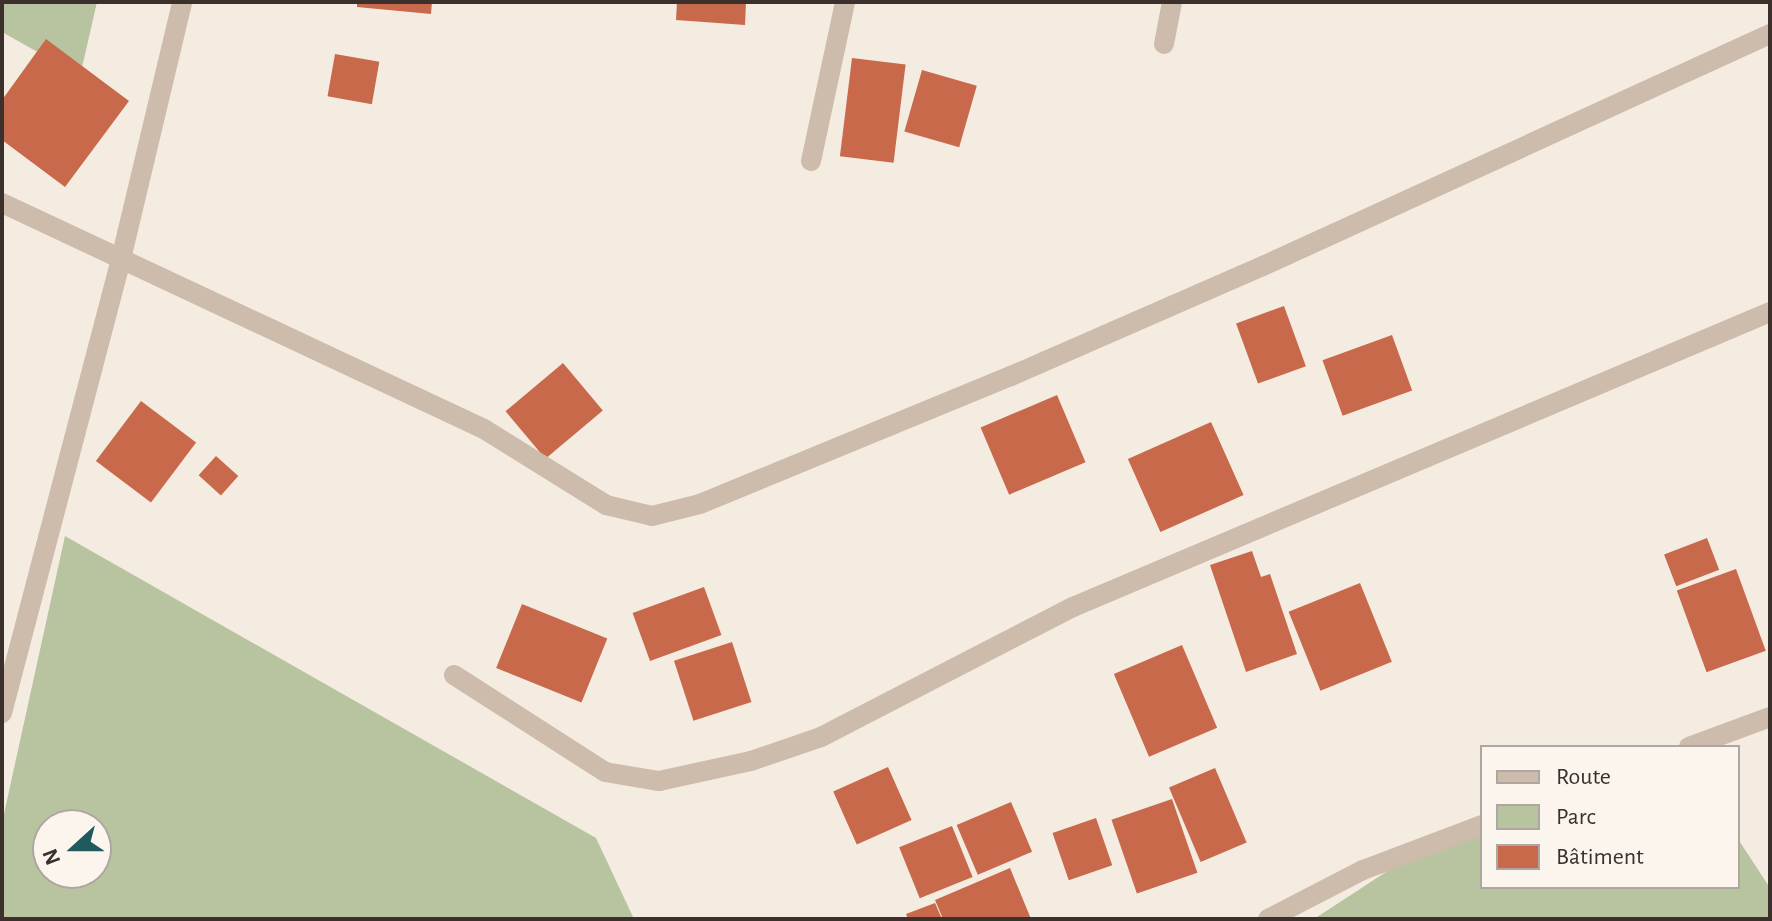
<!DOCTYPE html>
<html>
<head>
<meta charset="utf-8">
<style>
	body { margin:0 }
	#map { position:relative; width:1772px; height:921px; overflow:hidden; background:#f4ebe1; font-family:"Alegreya Sans",sans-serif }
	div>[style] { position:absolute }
	.green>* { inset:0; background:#b8c4a0 }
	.building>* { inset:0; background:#c8694b; transform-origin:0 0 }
	.minor>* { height:20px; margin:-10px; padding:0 10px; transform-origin:10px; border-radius:10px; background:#cdbbac }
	span { translate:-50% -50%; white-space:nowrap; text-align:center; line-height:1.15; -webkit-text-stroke:8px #fbf5ee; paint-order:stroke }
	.frame { position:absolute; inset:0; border:4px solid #3b302b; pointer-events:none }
	.legend { position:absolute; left:1480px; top:745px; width:260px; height:144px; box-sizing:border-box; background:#fbf5ee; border:2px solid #aea6a0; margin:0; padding:10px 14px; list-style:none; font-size:24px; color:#3b302b }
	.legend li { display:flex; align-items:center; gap:16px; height:40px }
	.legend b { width:40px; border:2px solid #aea6a0 }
	.north { position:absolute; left:32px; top:809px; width:80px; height:80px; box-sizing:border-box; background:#fbf5ee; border:2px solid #aea6a0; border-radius:50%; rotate:249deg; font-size:22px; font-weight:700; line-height:32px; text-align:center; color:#3b302b }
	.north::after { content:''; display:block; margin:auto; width:28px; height:36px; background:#1f5a5e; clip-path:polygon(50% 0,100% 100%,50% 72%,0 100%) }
</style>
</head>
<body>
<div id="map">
	<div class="green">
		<div style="clip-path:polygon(2px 2px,97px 2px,80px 76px,2px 32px)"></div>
		<div style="clip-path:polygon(evenodd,65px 536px,596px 838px,634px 919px,2px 919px,2px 823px,65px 536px,48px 825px,96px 825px,96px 873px,48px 873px,48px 825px)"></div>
		<div style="clip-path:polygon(1482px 831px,1482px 887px,1738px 887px,1738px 839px,1770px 888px,1770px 919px,1314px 919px,1412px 855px)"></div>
	</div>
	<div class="building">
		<div style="clip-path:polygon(357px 2px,432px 2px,431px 14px,357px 7px)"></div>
		<div style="clip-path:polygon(677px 2px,746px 2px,745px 25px,676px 20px)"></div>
		<div style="clip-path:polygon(46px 39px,129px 101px,65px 187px,2px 140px,2px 100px)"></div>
		<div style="left:335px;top:54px;width:45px;height:43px;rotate:10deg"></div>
		<div style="left:852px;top:58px;width:54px;height:99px;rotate:7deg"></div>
		<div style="left:922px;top:70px;width:57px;height:64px;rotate:16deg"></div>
		<div style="left:1284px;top:306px;width:64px;height:51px;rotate:70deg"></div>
		<div style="left:1392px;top:335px;width:59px;height:74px;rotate:70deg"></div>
		<div style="left:563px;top:363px;width:62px;height:75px;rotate:50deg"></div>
		<div style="left:1057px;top:395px;width:73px;height:83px;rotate:67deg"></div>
		<div style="left:141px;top:401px;width:69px;height:75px;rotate:37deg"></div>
		<div style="left:1211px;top:422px;width:80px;height:91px;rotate:66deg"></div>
		<div style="left:216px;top:456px;width:30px;height:26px;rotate:42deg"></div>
		<div style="left:1707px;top:538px;width:34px;height:46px;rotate:69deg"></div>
		<div style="clip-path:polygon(1252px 551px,1261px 577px,1270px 574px,1297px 654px,1246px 672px,1210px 565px)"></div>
		<div style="left:1736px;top:569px;width:87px;height:63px;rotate:70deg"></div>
		<div style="left:1360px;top:583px;width:85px;height:77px;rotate:68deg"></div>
		<div style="left:704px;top:587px;width:51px;height:76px;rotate:70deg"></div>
		<div style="left:522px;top:604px;width:92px;height:69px;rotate:22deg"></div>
		<div style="left:732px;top:642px;width:63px;height:61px;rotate:72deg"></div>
		<div style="left:1182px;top:645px;width:90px;height:74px;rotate:67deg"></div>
		<div style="left:888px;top:767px;width:58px;height:60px;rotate:66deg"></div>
		<div style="left:1215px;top:768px;width:81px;height:50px;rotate:67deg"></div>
		<div style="left:1172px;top:799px;width:78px;height:64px;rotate:71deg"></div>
		<div style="left:1011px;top:802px;width:54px;height:59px;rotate:67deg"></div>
		<div style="left:1096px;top:818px;width:50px;height:46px;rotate:71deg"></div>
		<div style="left:952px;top:826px;width:55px;height:57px;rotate:68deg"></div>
		<div style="clip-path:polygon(1010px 868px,1031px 919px,943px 919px,935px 900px)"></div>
		<div style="clip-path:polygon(935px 903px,942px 919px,908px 919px,906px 914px)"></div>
	</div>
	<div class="minor">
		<div style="left:1164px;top:44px;width:43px;rotate:-79.2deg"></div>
		<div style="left:811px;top:161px;width:163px;rotate:-77.9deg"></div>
		<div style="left:2px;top:203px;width:532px;rotate:25.12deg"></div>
		<div style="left:484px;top:429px;width:144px;rotate:31.9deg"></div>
		<div style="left:606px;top:505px;width:47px;rotate:13.4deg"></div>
		<div style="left:652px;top:516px;width:49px;rotate:-14deg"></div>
		<div style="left:700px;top:504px;width:336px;rotate:-22.4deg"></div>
		<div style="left:1011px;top:376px;width:275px;rotate:-23.6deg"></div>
		<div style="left:1263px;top:266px;width:558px;rotate:-24.59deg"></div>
		<div style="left:454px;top:675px;width:179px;rotate:32.7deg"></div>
		<div style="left:605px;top:772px;width:55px;rotate:9.5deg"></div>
		<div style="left:659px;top:781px;width:94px;rotate:-12.3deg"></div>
		<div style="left:751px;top:761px;width:74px;rotate:-18.9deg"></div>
		<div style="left:821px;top:737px;width:284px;rotate:-27.3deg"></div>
		<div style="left:1073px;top:607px;width:757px;rotate:-22.94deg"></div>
		<div style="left:2px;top:713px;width:469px;rotate:-75.3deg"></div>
		<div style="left:121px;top:259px;width:264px;rotate:-76.6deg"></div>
		<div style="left:1689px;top:747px;width:86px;rotate:-20.3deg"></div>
		<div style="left:1268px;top:919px;width:107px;rotate:-27.3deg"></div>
		<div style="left:1363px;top:870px;width:127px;rotate:-20.7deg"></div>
	</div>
	<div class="frame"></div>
	<ul class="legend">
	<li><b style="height:10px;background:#cdbbac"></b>Route</li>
	<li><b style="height:22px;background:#b8c4a0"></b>Parc</li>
	<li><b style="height:22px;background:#c8694b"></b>Bâtiment</li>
	</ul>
	<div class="north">N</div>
</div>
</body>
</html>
